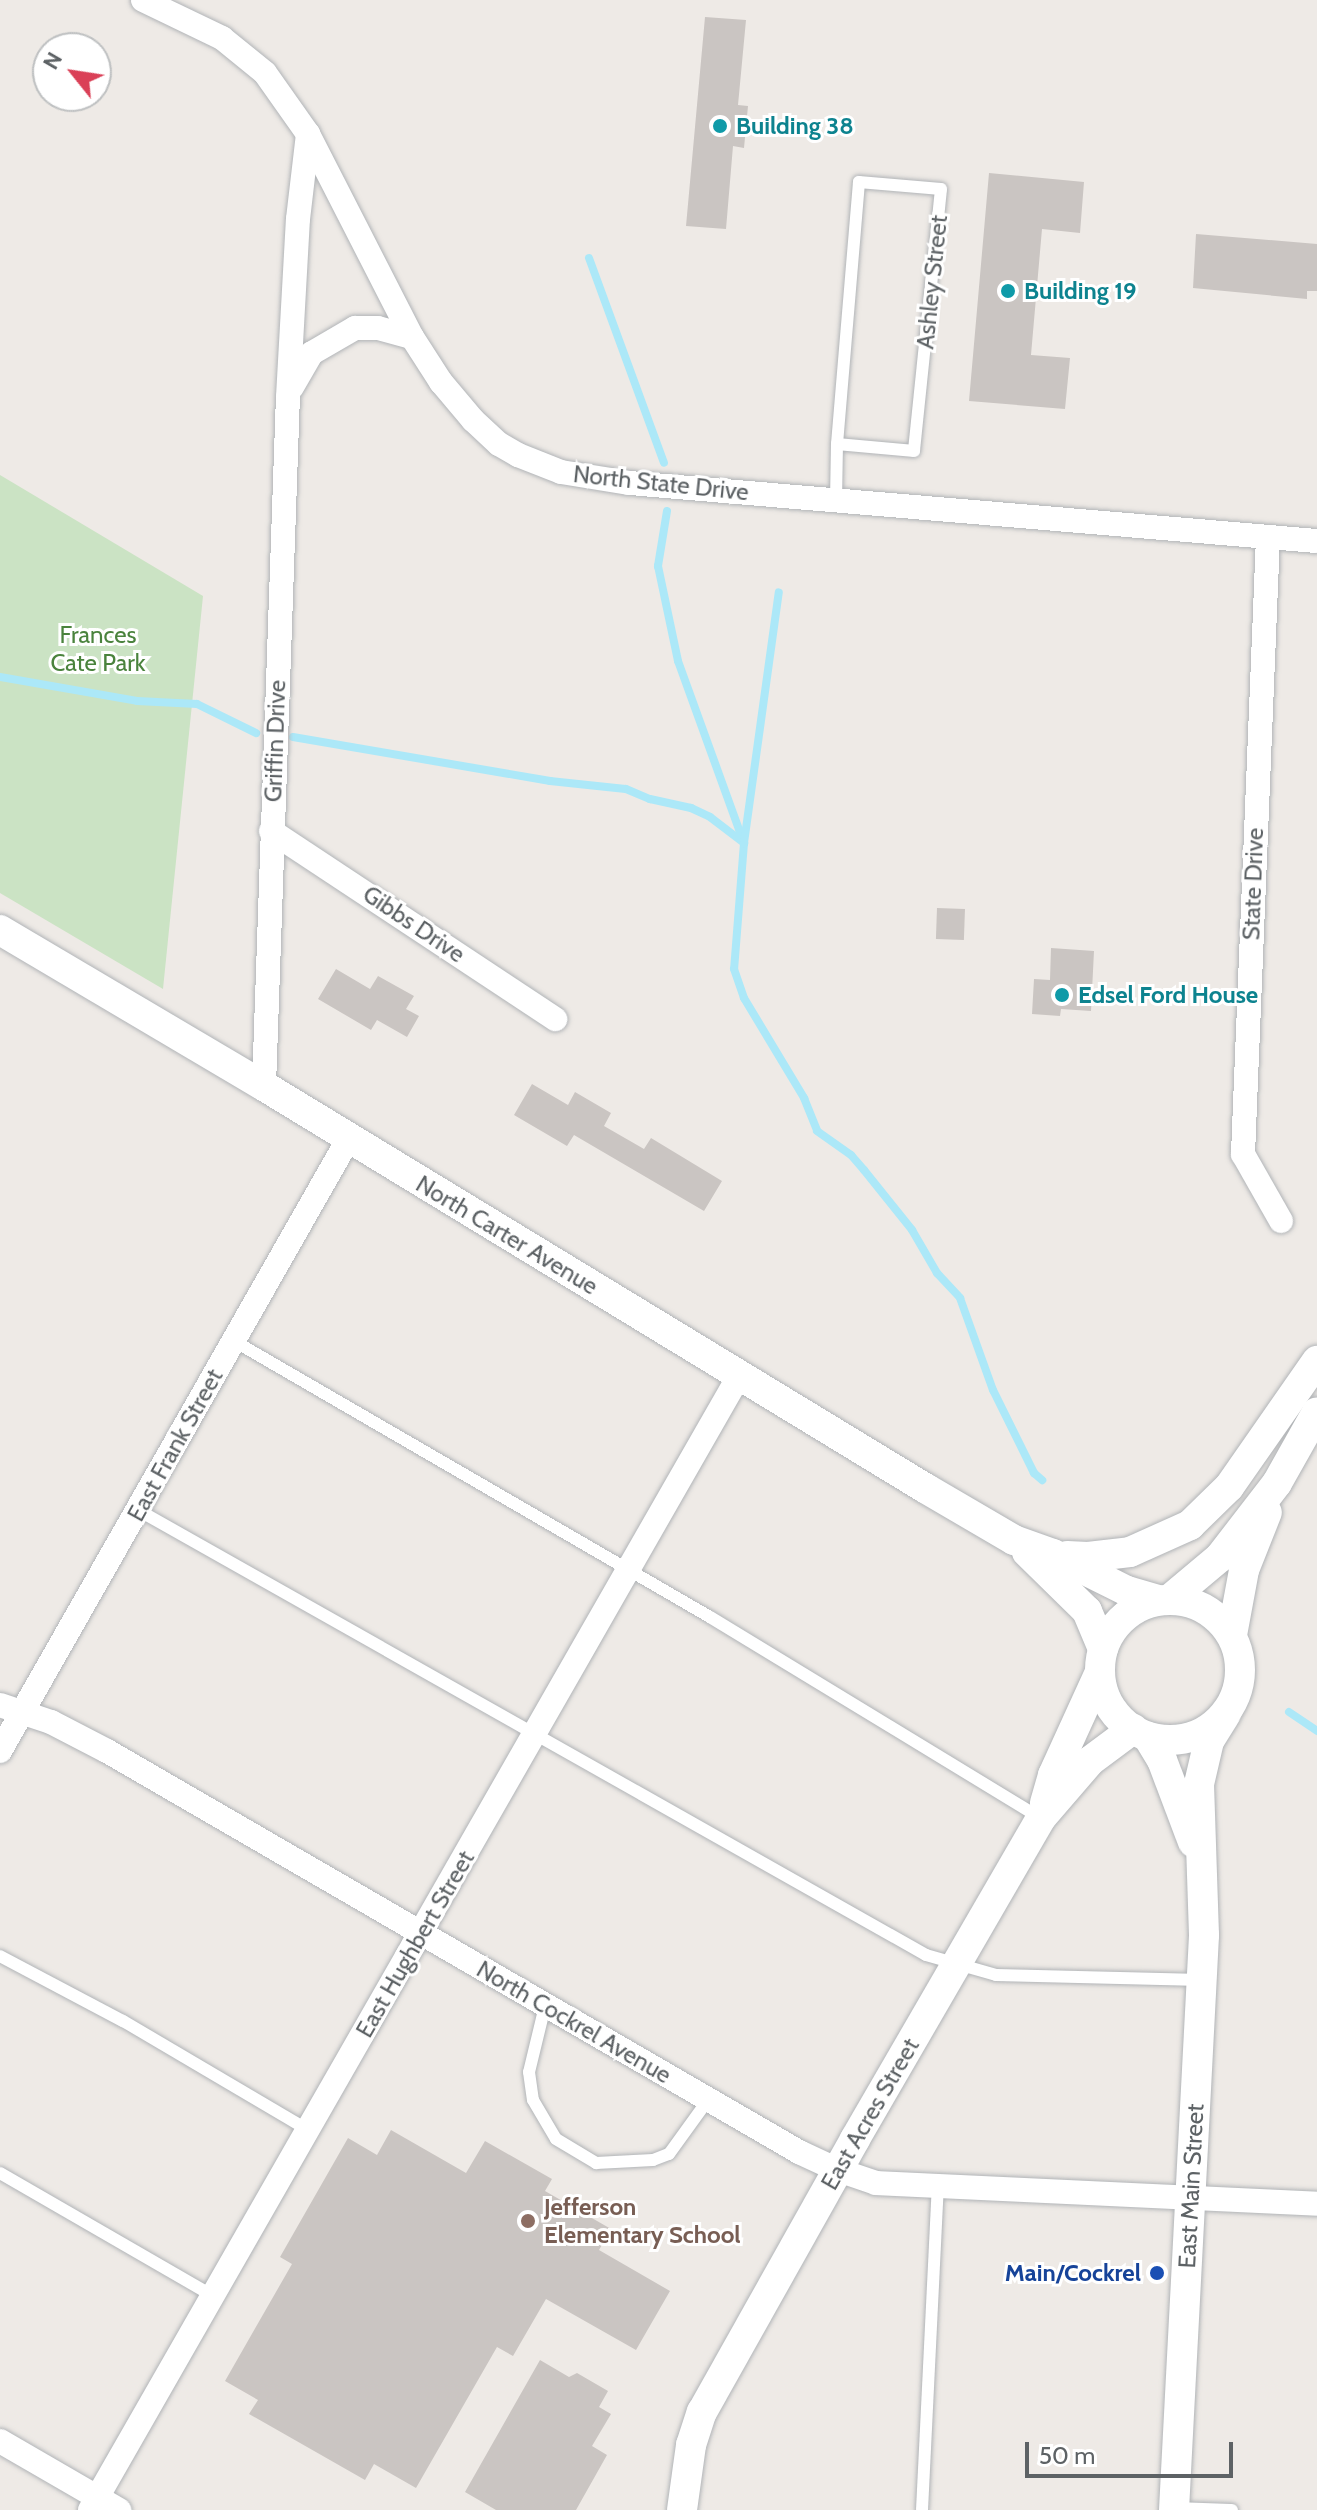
<!DOCTYPE html>
<html>
<head>
<meta charset="utf-8">
<style>
	body { margin:0 }
	#map { position:relative; width:1317px; height:2510px; overflow:hidden; background:#eeeae6; font-family:Cabin,sans-serif }
	div>[style] { position:absolute }
	.green>* { inset:0; background:#cbe3c4 }
	.stream>* { height:8px; margin:-4px; padding:0 4px; transform-origin:4px; border-radius:4px; background:#ace8f8 }
	.building>* { inset:0; background:#cac5c2; transform-origin:0 0 }
	.roads { filter:drop-shadow(0 0 2px #b1b4b7) drop-shadow(0 0 2px #b1b4b7) }
	.service>* { height:12px; margin:-6px; padding:0 6px; transform-origin:6px; border-radius:6px; background:#fff }
	.minor>* { height:24px; margin:-12px; padding:0 12px; transform-origin:12px; border-radius:12px; background:#fff }
	.tertiary>* { height:30px; margin:-15px; padding:0 15px; transform-origin:15px; border-radius:15px; background:#fff }
	.tertiary>.ring { margin:-15px; padding:0; box-sizing:content-box; background:none; border:30px solid #fff; border-radius:50% }
	.dots>* { width:22px; height:22px; translate:-50% -50%; box-sizing:border-box; border:4px solid #fff; border-radius:50% }
	span { translate:-50% -50%; white-space:nowrap; text-align:center; line-height:1.15; -webkit-text-stroke:6px #fff; paint-order:stroke }
	.culture-label { font-size:24px; color:#0d838f; font-weight:700 }
	.left { translate:0 -50%; text-align:left }
	.street-label { font-size:24px; color:#5d6265 }
	.park-label { font-size:24px; color:#4a833d }
	.education-label { font-size:24px; color:#785e54; font-weight:700 }
	.transit-label { font-size:24px; color:#164399; font-weight:700 }
	.right { translate:-100% -50%; text-align:right }
	.north { position:absolute; left:32px; top:32px; width:80px; height:80px; box-sizing:border-box; background:#fff; border:2px solid #bec0c1; border-radius:50%; rotate:300deg; font-size:22px; font-weight:700; line-height:32px; text-align:center; color:#5d6265 }
	.north::after { content:''; display:block; margin:auto; width:28px; height:36px; background:#da4057; clip-path:polygon(50% 0,100% 100%,50% 72%,0 100%) }
	.scale { position:absolute; left:1025px; top:2442px; width:208px; height:36px; box-sizing:border-box; border:4px solid #5d6265; border-top:0; padding-left:10px; font-size:24px; line-height:28px; white-space:nowrap; color:#5d6265; -webkit-text-stroke:6px #fff; paint-order:stroke }
</style>
</head>
<body>
<div id="map">
	<div class="green">
		<div style="clip-path:polygon(0 475px,203px 596px,163px 989px,0 893px)"></div>
	</div>
	<div class="stream">
		<div style="left:589px;top:258px;width:218px;rotate:69.9deg"></div>
		<div style="left:667px;top:511px;width:56px;rotate:99.3deg"></div>
		<div style="left:658px;top:566px;width:97px;rotate:78.1deg"></div>
		<div style="left:678px;top:661px;width:194px;rotate:70.1deg"></div>
		<div style="left:744px;top:843px;width:126px;rotate:94.5deg"></div>
		<div style="left:734px;top:969px;width:31px;rotate:71deg"></div>
		<div style="left:744px;top:998px;width:117px;rotate:59deg"></div>
		<div style="left:804px;top:1098px;width:35px;rotate:68deg"></div>
		<div style="left:817px;top:1131px;width:42px;rotate:35.2deg"></div>
		<div style="left:851px;top:1155px;width:20px;rotate:49deg"></div>
		<div style="left:864px;top:1170px;width:77px;rotate:51.3deg"></div>
		<div style="left:912px;top:1230px;width:50px;rotate:59.8deg"></div>
		<div style="left:937px;top:1273px;width:34px;rotate:47deg"></div>
		<div style="left:960px;top:1298px;width:98px;rotate:70.3deg"></div>
		<div style="left:993px;top:1390px;width:93px;rotate:63.7deg"></div>
		<div style="left:1034px;top:1473px;width:11px;rotate:41deg"></div>
		<div style="left:0;top:677px;width:139px;rotate:9.9deg"></div>
		<div style="left:137px;top:701px;width:60px;rotate:2.9deg"></div>
		<div style="left:197px;top:704px;width:66px;rotate:26.2deg"></div>
		<div style="left:293px;top:737px;width:261px;rotate:9.7deg"></div>
		<div style="left:550px;top:781px;width:76px;rotate:6deg"></div>
		<div style="left:626px;top:789px;width:26px;rotate:23deg"></div>
		<div style="left:650px;top:799px;width:42px;rotate:12.4deg"></div>
		<div style="left:691px;top:808px;width:21px;rotate:25deg"></div>
		<div style="left:710px;top:817px;width:43px;rotate:37.4deg"></div>
		<div style="left:744px;top:843px;width:253px;rotate:-82.1deg"></div>
		<div style="left:1289px;top:1712px;width:34px;rotate:34deg"></div>
	</div>
	<div class="building">
		<div style="clip-path:polygon(705px 17px,746px 20px,738px 105px,748px 106px,744px 148px,733px 146px,726px 229px,686px 226px)"></div>
		<div style="clip-path:polygon(989px 173px,1084px 182px,1080px 233px,1042px 229px,1031px 355px,1070px 358px,1065px 409px,969px 401px)"></div>
		<div style="clip-path:polygon(1196px 234px,1317px 244px,1317px 291px,1307px 291px,1307px 299px,1193px 288px)"></div>
		<div style="left:937px;top:908px;width:28px;height:31px;rotate:2deg"></div>
		<div style="clip-path:polygon(1051px 948px,1094px 951px,1091px 1011px,1061px 1009px,1060px 1016px,1032px 1014px,1034px 979px,1050px 980px)"></div>
		<div style="clip-path:polygon(336px 969px,370px 989px,378px 976px,414px 996px,406px 1009px,419px 1016px,407px 1037px,377px 1020px,371px 1030px,318px 999px)"></div>
		<div style="clip-path:polygon(532px 1084px,568px 1105px,575px 1092px,611px 1113px,604px 1126px,644px 1149px,651px 1138px,722px 1181px,704px 1211px,574px 1135px,567px 1146px,514px 1115px)"></div>
		<div style="clip-path:polygon(391px 2130px,466px 2173px,485px 2141px,552px 2179px,545px 2191px,611px 2229px,599px 2250px,670px 2291px,636px 2350px,546px 2299px,513px 2356px,497px 2347px,416px 2488px,374px 2464px,365px 2480px,249px 2414px,258px 2400px,225px 2381px,292px 2264px,280px 2257px,348px 2138px,377px 2155px)"></div>
		<div style="clip-path:polygon(540px 2360px,569px 2377px,577px 2373px,608px 2391px,599px 2407px,611px 2414px,592px 2446px,607px 2455px,576px 2510px,496px 2510px,465px 2492px)"></div>
	</div>
	<div class="roads">
		<div class="service">
			<div style="left:836px;top:501px;width:57px;rotate:-89deg"></div>
			<div style="left:837px;top:444px;width:263px;rotate:-85.2deg"></div>
			<div style="left:859px;top:182px;width:82px;rotate:4.9deg"></div>
			<div style="left:941px;top:189px;width:263px;rotate:95.9deg"></div>
			<div style="left:914px;top:451px;width:77px;rotate:-174.8deg"></div>
			<div style="left:234px;top:1341px;width:550px;rotate:30.11deg"></div>
			<div style="left:710px;top:1617px;width:386px;rotate:31.3deg"></div>
			<div style="left:138px;top:1510px;width:905px;rotate:29.45deg"></div>
			<div style="left:926px;top:1955px;width:73px;rotate:15.9deg"></div>
			<div style="left:996px;top:1975px;width:206px;rotate:1.4deg"></div>
			<div style="left:0;top:1956px;width:139px;rotate:27.9deg"></div>
			<div style="left:123px;top:2021px;width:215px;rotate:30.5deg"></div>
			<div style="left:545px;top:2006px;width:68px;rotate:103.6deg"></div>
			<div style="left:529px;top:2072px;width:28px;rotate:82deg"></div>
			<div style="left:533px;top:2100px;width:45px;rotate:59.5deg"></div>
			<div style="left:556px;top:2139px;width:47px;rotate:31deg"></div>
			<div style="left:596px;top:2163px;width:57px;rotate:-3deg"></div>
			<div style="left:653px;top:2160px;width:17px;rotate:-21deg"></div>
			<div style="left:669px;top:2154px;width:67px;rotate:-54.2deg"></div>
			<div style="left:0;top:2173px;width:246px;rotate:30deg"></div>
			<div style="left:1174px;top:2508px;width:58px;rotate:2deg"></div>
			<div style="left:922px;top:2510px;width:324px;rotate:-87.2deg"></div>
		</div>
		<div class="minor">
			<div style="left:143px;top:0;width:88px;rotate:25.7deg"></div>
			<div style="left:222px;top:38px;width:55px;rotate:39.1deg"></div>
			<div style="left:265px;top:73px;width:75px;rotate:54.8deg"></div>
			<div style="left:308px;top:134px;width:228px;rotate:62.9deg"></div>
			<div style="left:412px;top:337px;width:54px;rotate:57.2deg"></div>
			<div style="left:441px;top:382px;width:50px;rotate:49.9deg"></div>
			<div style="left:473px;top:420px;width:35px;rotate:43deg"></div>
			<div style="left:499px;top:444px;width:22px;rotate:30deg"></div>
			<div style="left:518px;top:455px;width:46px;rotate:21.6deg"></div>
			<div style="left:561px;top:472px;width:70px;rotate:9.1deg"></div>
			<div style="left:630px;top:483px;width:689px;rotate:4.83deg"></div>
			<div style="left:292px;top:387px;width:39px;rotate:-60deg"></div>
			<div style="left:312px;top:353px;width:50px;rotate:-30.2deg"></div>
			<div style="left:355px;top:328px;width:23px"></div>
			<div style="left:378px;top:328px;width:35px;rotate:15deg"></div>
			<div style="left:1268px;top:537px;width:618px;rotate:92.32deg"></div>
			<div style="left:1243px;top:1154px;width:77px;rotate:60.4deg"></div>
			<div style="left:271px;top:831px;width:341px;rotate:33.5deg"></div>
			<div style="left:264px;top:1086px;width:689px;rotate:-88.01deg"></div>
			<div style="left:288px;top:397px;width:178px;rotate:-86.8deg"></div>
			<div style="left:298px;top:219px;width:86px;rotate:-83.3deg"></div>
			<div style="left:0;top:1705px;width:54px;rotate:18.4deg"></div>
			<div style="left:51px;top:1722px;width:63px;rotate:27.4deg"></div>
			<div style="left:107px;top:1751px;width:800px;rotate:30.09deg"></div>
			<div style="left:799px;top:2152px;width:43px;rotate:24.8deg"></div>
			<div style="left:838px;top:2170px;width:40px;rotate:18.9deg"></div>
			<div style="left:876px;top:2183px;width:441px;rotate:2.7deg"></div>
			<div style="left:0;top:1751px;width:705px;rotate:-60.35deg"></div>
			<div style="left:0;top:2441px;width:138px;rotate:30.1deg"></div>
			<div style="left:90px;top:2510px;width:1307px;rotate:-60.22deg"></div>
		</div>
		<div class="tertiary">
			<div style="left:0;top:930px;width:307px;rotate:30.6deg"></div>
			<div style="left:264px;top:1086px;width:774px;rotate:31.31deg"></div>
			<div style="left:925px;top:1488px;width:103px;rotate:30.3deg"></div>
			<div style="left:1014px;top:1540px;width:41px;rotate:19.7deg"></div>
			<div style="left:1053px;top:1554px;width:83px;rotate:26.6deg"></div>
			<div style="left:1127px;top:1591px;width:33px;rotate:16deg"></div>
			<div style="left:1027px;top:1552px;width:84px;rotate:44.5deg"></div>
			<div style="left:1087px;top:1611px;width:41px;rotate:67.2deg"></div>
			<div style="left:1067px;top:1556px;width:21px;rotate:3deg"></div>
			<div style="left:1088px;top:1557px;width:42px;rotate:-6.8deg"></div>
			<div style="left:1130px;top:1552px;width:66px;rotate:-24.2deg"></div>
			<div style="left:1190px;top:1525px;width:54px;rotate:-44.3deg"></div>
			<div style="left:1229px;top:1487px;width:154px;rotate:-55.1deg"></div>
			<div style="left:1170px;top:1599px;width:65px;rotate:-40deg"></div>
			<div style="left:1220px;top:1557px;width:93px;rotate:-52.4deg"></div>
			<div style="left:1277px;top:1483px;width:81px;rotate:-60.6deg"></div>
			<div class="ring" style="left:1100px;top:1600px;width:110px;height:110px"></div>
			<div style="left:1232px;top:1635px;width:66px;rotate:-79.5deg"></div>
			<div style="left:1244px;top:1570px;width:62px;rotate:-68.4deg"></div>
			<div style="left:1148px;top:1737px;width:27px;rotate:59deg"></div>
			<div style="left:1162px;top:1760px;width:88px;rotate:69.3deg"></div>
			<div style="left:1045px;top:1803px;width:29px;rotate:-74deg"></div>
			<div style="left:1053px;top:1775px;width:113px;rotate:-65.5deg"></div>
			<div style="left:682px;top:2510px;width:66px;rotate:-82.1deg"></div>
			<div style="left:691px;top:2445px;width:35px;rotate:-72deg"></div>
			<div style="left:702px;top:2412px;width:313px;rotate:-60.7deg"></div>
			<div style="left:855px;top:2139px;width:371px;rotate:-59.9deg"></div>
			<div style="left:1041px;top:1818px;width:75px;rotate:-49.3deg"></div>
			<div style="left:1090px;top:1761px;width:54px;rotate:-36.7deg"></div>
			<div style="left:1174px;top:2510px;width:576px;rotate:-87.01deg"></div>
			<div style="left:1204px;top:1935px;width:151px;rotate:-91.9deg"></div>
			<div style="left:1199px;top:1784px;width:44px;rotate:-76.9deg"></div>
			<div style="left:1209px;top:1741px;width:32px;rotate:-58deg"></div>
		</div>
	</div>
	<div class="dots">
		<div style="left:720px;top:126px;background:#0f9aa8"></div>
		<div style="left:1008px;top:291px;background:#0f9aa8"></div>
		<div style="left:1062px;top:995px;background:#0f9aa8"></div>
		<div style="left:528px;top:2221px;background:#8d6e63"></div>
		<div style="left:1157px;top:2273px;background:#1a4fb4"></div>
	</div>
	<div class="culture-label">
		<span class="left" style="left:736px;top:126px">Building 38</span>
		<span class="left" style="left:1024px;top:291px">Building 19</span>
		<span class="left" style="left:1078px;top:995px">Edsel Ford House</span>
	</div>
	<div class="street-label">
		<span style="left:932px;top:282px;rotate:-84deg">Ashley Street</span>
		<span style="left:661px;top:483px;rotate:6deg">North State Drive</span>
		<span style="left:275px;top:741px;rotate:-88deg">Griffin Drive</span>
		<span style="left:1253px;top:884px;rotate:-88deg">State Drive</span>
		<span style="left:414px;top:924px;rotate:34deg">Gibbs Drive</span>
		<span style="left:507px;top:1235px;rotate:31deg">North Carter Avenue</span>
		<span style="left:175px;top:1445px;rotate:-61deg">East Frank Street</span>
		<span style="left:415px;top:1944px;rotate:-60deg">East Hughbert Street</span>
		<span style="left:574px;top:2022px;rotate:30deg">North Cockrel Avenue</span>
		<span style="left:870px;top:2114px;rotate:-60deg">East Acres Street</span>
		<span style="left:1191px;top:2186px;rotate:-87deg">East Main Street</span>
	</div>
	<div class="park-label">
		<span style="left:98px;top:649px">Frances<br>Cate Park</span>
	</div>
	<div class="education-label">
		<span class="left" style="left:544px;top:2221px">Jefferson<br>Elementary School</span>
	</div>
	<div class="transit-label">
		<span class="right" style="left:1141px;top:2273px">Main/Cockrel</span>
	</div>
	<div class="north">N</div>
	<div class="scale">50 m</div>
</div>
</body>
</html>
